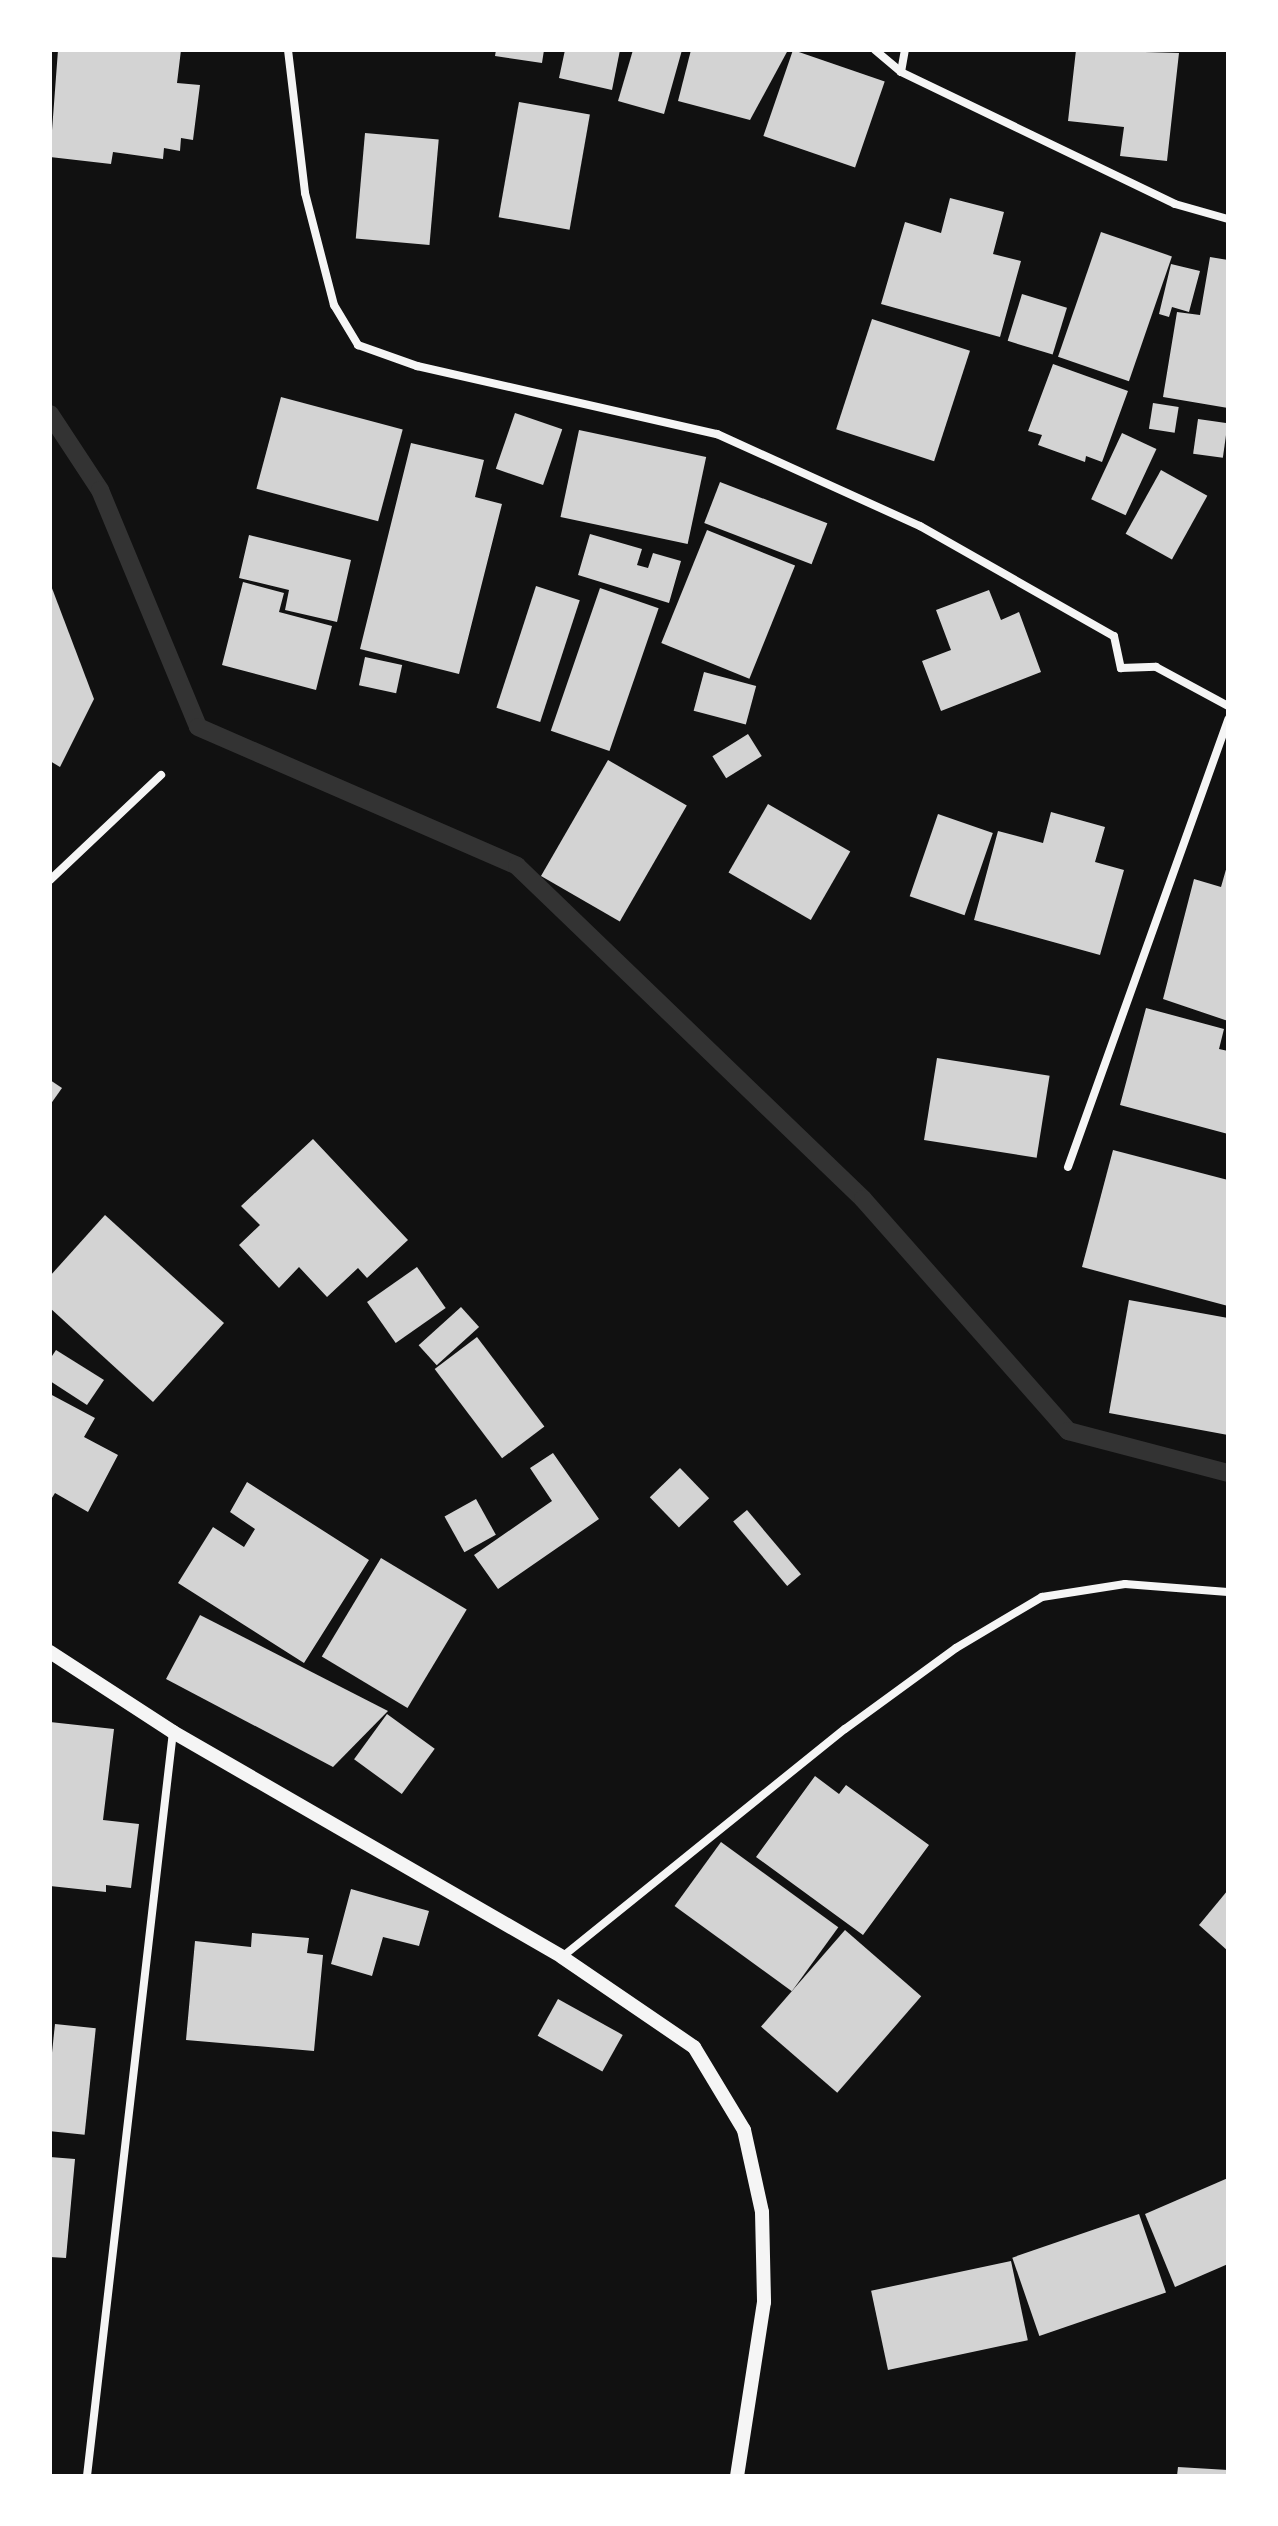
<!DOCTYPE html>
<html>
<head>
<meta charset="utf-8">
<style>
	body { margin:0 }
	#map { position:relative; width:1278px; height:2526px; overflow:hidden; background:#111; font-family:Figtree,sans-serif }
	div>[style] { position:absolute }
	.stream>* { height:18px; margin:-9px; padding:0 9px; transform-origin:9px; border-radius:9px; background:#333 }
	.building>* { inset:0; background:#d3d3d3; transform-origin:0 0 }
	.minor>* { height:8px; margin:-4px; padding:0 4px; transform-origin:4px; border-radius:4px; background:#f5f5f5 }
	.tertiary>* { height:14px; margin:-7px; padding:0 7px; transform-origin:7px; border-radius:7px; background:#f5f5f5 }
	span { translate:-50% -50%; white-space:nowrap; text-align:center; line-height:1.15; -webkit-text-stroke:8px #fff; paint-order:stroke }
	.frame { position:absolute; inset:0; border:52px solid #fff; pointer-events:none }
</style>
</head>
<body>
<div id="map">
	<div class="stream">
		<div style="left:50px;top:414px;width:91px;rotate:56.7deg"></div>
		<div style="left:100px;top:490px;width:256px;rotate:67.5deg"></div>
		<div style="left:198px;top:727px;width:348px;rotate:23.5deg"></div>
		<div style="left:517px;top:866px;width:480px;rotate:43.9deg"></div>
		<div style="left:863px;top:1199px;width:310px;rotate:48.5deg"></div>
		<div style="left:1068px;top:1431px;width:165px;rotate:14.7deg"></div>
	</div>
	<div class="building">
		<div style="clip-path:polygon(58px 50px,181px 50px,177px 83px,200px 85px,193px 140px,181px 138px,180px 151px,164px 148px,163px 159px,113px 152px,111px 164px,50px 157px)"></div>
		<div style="clip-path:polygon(496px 50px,544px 50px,542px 63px,495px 56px)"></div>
		<div style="clip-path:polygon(565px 50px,620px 50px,612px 90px,559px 78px)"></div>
		<div style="clip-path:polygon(633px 50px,682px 50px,664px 114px,618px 101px)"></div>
		<div style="clip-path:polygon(691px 50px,788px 50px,750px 120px,678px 101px)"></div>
		<div style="left:793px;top:50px;width:97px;height:91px;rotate:19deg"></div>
		<div style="clip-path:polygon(1076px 50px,1179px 53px,1167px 161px,1120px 156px,1124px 127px,1068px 121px)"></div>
		<div style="left:519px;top:102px;width:72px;height:117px;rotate:10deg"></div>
		<div style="left:365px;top:133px;width:74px;height:106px;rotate:5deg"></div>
		<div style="clip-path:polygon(950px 198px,1004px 212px,993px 254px,1021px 261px,1000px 337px,881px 304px,905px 222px,941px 233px)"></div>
		<div style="left:1101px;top:232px;width:75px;height:132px;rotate:19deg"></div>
		<div style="clip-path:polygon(1210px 257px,1228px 260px,1228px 408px,1163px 397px,1177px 312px,1200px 315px)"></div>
		<div style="clip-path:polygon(1171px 264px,1200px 271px,1189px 312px,1172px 307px,1169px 317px,1159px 314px)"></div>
		<div style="left:1022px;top:294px;width:47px;height:49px;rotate:17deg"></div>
		<div style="left:872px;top:319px;width:103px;height:116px;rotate:18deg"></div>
		<div style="clip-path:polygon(1053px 364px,1128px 391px,1102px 462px,1086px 456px,1085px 462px,1038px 445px,1042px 435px,1028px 431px)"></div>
		<div style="left:281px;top:397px;width:126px;height:95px;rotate:15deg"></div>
		<div style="left:1153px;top:403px;width:26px;height:26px;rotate:9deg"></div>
		<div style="left:515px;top:413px;width:50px;height:59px;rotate:19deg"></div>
		<div style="left:1198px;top:419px;width:30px;height:35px;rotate:8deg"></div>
		<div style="left:579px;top:430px;width:130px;height:89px;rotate:12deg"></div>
		<div style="left:1122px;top:433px;width:38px;height:73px;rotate:25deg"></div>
		<div style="clip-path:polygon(411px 443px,484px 460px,475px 497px,502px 504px,459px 674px,360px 649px)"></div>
		<div style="left:1161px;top:470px;width:53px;height:73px;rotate:29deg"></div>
		<div style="left:720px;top:482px;width:115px;height:44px;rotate:21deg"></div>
		<div style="left:707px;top:530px;width:95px;height:122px;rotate:22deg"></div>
		<div style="clip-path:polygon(590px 534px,642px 549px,637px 565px,648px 568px,653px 553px,681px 561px,669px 603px,578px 575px)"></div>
		<div style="clip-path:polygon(249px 535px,351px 560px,337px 622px,285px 610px,289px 590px,239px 578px)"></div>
		<div style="clip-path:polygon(243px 582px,284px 593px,279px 612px,332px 626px,316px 690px,222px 665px)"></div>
		<div style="clip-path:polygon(50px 583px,94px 699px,60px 767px,50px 761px)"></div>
		<div style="left:536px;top:586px;width:46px;height:128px;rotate:18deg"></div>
		<div style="left:600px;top:588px;width:62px;height:151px;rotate:19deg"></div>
		<div style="clip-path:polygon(989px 590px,1001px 620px,1019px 612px,1041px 672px,941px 711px,922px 661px,951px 650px,936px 610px)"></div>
		<div style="left:365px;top:657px;width:38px;height:29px;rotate:12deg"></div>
		<div style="left:704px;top:672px;width:54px;height:40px;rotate:15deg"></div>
		<div style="left:748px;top:734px;width:26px;height:42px;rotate:58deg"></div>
		<div style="left:608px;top:760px;width:91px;height:134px;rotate:30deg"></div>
		<div style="left:768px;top:804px;width:95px;height:79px;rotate:30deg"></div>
		<div style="clip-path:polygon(1051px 812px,1105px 827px,1095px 862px,1124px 870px,1100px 955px,974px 920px,998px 831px,1043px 843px)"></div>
		<div style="left:938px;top:814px;width:58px;height:87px;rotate:19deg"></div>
		<div style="clip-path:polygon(1227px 866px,1228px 866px,1228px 1021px,1163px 999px,1194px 879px,1221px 887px)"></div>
		<div style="clip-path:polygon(1146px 1008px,1224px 1029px,1219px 1049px,1228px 1051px,1228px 1134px,1120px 1105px)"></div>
		<div style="left:937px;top:1058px;width:114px;height:83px;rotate:9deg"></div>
		<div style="clip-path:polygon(50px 1080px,62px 1088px,50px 1105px)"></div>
		<div style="clip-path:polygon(313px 1139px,408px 1240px,367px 1278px,358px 1268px,327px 1297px,299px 1267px,279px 1288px,239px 1245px,260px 1225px,241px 1206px)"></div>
		<div style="clip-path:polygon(1113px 1150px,1228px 1180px,1228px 1306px,1082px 1267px)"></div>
		<div style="clip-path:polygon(105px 1215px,224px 1323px,153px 1402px,50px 1308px,50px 1276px)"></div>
		<div style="left:417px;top:1267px;width:50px;height:61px;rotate:55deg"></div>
		<div style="clip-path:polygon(1129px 1300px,1228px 1318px,1228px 1435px,1109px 1413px)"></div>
		<div style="left:461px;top:1307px;width:27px;height:57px;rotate:48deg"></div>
		<div style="left:477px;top:1337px;width:112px;height:53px;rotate:53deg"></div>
		<div style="clip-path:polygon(56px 1350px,104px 1380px,87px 1405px,50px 1381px,50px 1359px)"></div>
		<div style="clip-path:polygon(50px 1394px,95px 1418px,84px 1437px,118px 1455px,88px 1512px,55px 1493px,50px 1501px)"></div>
		<div style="clip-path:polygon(553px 1453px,599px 1519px,498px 1589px,474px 1555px,552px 1501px,530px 1468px)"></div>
		<div style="left:680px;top:1468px;width:42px;height:42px;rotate:46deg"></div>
		<div style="clip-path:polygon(247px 1482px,369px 1560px,304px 1663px,178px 1583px,213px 1527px,244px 1547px,255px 1529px,230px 1512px)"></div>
		<div style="left:476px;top:1499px;width:41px;height:36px;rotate:61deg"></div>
		<div style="left:747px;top:1510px;width:84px;height:18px;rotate:50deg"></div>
		<div style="left:381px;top:1558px;width:100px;height:115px;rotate:31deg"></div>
		<div style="clip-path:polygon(200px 1615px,388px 1711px,333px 1767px,166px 1679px)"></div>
		<div style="left:387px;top:1714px;width:59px;height:56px;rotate:36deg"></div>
		<div style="clip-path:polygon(50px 1722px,114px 1729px,103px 1820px,139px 1824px,131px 1888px,106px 1885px,106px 1892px,50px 1886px)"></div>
		<div style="clip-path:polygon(815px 1776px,839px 1794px,846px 1785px,929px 1845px,863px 1935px,756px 1857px)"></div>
		<div style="left:721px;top:1842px;width:145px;height:79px;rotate:36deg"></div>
		<div style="clip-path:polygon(351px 1889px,429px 1911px,419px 1946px,383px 1937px,372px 1976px,331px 1964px)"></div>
		<div style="clip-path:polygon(1228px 1890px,1228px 1951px,1199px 1925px)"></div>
		<div style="left:845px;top:1930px;width:101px;height:128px;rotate:41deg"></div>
		<div style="clip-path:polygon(252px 1933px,309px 1938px,307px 1953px,323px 1955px,314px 2051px,186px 2040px,195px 1941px,251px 1947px)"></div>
		<div style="left:558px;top:1999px;width:74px;height:42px;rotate:29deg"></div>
		<div style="left:55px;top:2024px;width:41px;height:107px;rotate:6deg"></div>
		<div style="clip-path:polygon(50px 2157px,75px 2159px,66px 2258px,50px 2257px)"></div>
		<div style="clip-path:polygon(1228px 2178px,1228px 2264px,1175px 2287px,1145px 2214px)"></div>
		<div style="left:1139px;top:2214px;width:83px;height:134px;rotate:71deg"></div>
		<div style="left:1011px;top:2261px;width:81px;height:143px;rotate:78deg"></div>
		<div style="clip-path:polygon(1178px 2467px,1228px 2470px,1228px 2476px,1177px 2476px)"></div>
	</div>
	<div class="minor">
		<div style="left:288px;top:50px;width:144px;rotate:83.2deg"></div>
		<div style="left:305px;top:193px;width:116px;rotate:75.5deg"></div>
		<div style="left:334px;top:305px;width:47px;rotate:59deg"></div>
		<div style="left:358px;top:345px;width:63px;rotate:19.6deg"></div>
		<div style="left:417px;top:366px;width:308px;rotate:12.8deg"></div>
		<div style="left:717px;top:434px;width:223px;rotate:24.4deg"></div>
		<div style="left:920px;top:526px;width:223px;rotate:29.6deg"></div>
		<div style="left:1114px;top:636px;width:33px;rotate:78deg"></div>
		<div style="left:1121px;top:668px;width:35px;rotate:-2deg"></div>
		<div style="left:1156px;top:667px;width:82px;rotate:28.4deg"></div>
		<div style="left:875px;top:50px;width:34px;rotate:40deg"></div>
		<div style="left:901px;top:72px;width:304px;rotate:25.7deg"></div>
		<div style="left:1175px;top:204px;width:55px;rotate:15.8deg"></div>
		<div style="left:901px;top:72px;width:22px;rotate:-80deg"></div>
		<div style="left:50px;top:880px;width:153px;rotate:-43.4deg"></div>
		<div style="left:1068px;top:1167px;width:476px;rotate:-70.3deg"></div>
		<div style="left:562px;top:1957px;width:363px;rotate:-38.9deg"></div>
		<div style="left:845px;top:1729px;width:137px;rotate:-36.1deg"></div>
		<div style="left:956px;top:1648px;width:100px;rotate:-30.7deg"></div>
		<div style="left:1042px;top:1597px;width:84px;rotate:-8.9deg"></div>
		<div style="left:1125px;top:1584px;width:103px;rotate:4.4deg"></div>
		<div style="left:87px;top:2476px;width:749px;rotate:-83.41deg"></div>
	</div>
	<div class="tertiary">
		<div style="left:50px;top:1652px;width:147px;rotate:33deg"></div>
		<div style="left:173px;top:1732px;width:449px;rotate:30deg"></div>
		<div style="left:562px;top:1957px;width:160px;rotate:34.3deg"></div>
		<div style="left:694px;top:2047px;width:97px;rotate:58.9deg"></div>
		<div style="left:744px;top:2130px;width:84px;rotate:77.6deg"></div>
		<div style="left:762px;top:2212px;width:90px;rotate:88.7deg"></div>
		<div style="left:764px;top:2302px;width:176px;rotate:98.8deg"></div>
	</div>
	<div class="frame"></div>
</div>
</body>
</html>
